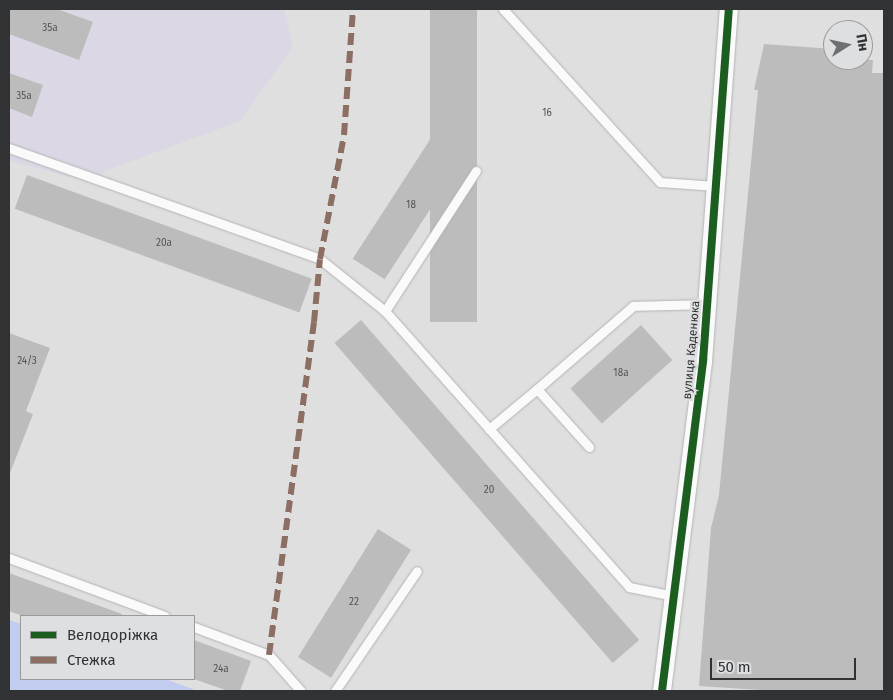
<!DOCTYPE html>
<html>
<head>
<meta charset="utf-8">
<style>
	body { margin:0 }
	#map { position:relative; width:893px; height:700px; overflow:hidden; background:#dfdfe0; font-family:"Fira Sans",sans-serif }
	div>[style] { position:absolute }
	.education>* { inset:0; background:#dbd7e4 }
	.green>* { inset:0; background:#c1ccef }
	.building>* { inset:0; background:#bcbcbd; transform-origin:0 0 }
	.roads { filter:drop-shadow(0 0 1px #b4b4b5) drop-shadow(0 0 1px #b4b4b5) }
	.service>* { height:9px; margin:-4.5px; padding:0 4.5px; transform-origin:4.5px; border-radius:4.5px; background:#fafafa }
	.minor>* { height:18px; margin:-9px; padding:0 9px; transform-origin:9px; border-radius:9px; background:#fafafa }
	.quiet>* { height:6px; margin-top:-3px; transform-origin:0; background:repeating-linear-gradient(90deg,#8d6e63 0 12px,transparent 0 18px) }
	.cycleway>* { height:8px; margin:-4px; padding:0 4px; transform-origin:4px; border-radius:4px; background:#1b5e20 }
	span { translate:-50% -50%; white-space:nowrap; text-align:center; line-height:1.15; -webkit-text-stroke:5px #dedfe1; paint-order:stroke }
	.number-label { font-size:10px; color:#545456 }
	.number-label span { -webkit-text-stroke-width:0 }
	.street-label { font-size:12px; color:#313233 }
	.frame { position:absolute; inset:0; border:10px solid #313233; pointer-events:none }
	.legend { position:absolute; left:20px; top:615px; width:175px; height:65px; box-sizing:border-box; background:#dedfe1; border:1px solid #999a9b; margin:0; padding:6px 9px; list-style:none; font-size:15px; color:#313233 }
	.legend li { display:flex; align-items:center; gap:10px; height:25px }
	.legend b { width:25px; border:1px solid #999a9b }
	.north { position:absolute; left:823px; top:20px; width:50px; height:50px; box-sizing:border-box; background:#dedfe1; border:1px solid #999a9b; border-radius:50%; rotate:80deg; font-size:14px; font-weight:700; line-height:20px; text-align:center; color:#313233 }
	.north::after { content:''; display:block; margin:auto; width:18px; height:22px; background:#6e6f70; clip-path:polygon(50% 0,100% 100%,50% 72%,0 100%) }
	.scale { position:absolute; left:710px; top:658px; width:146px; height:22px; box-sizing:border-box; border:2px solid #313233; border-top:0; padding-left:6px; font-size:15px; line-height:18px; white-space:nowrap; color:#313233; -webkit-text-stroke:4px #dedfe1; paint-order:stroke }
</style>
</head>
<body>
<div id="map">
	<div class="education">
		<div style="clip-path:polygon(9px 9px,284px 9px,293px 47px,240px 121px,105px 171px,92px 183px,9px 161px)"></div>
	</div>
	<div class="green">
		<div style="clip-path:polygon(9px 620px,21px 624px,21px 679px,165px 679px,198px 691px,9px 691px)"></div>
	</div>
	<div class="building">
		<div style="clip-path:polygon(9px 9px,57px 9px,93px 22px,79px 60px,9px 34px)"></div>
		<div style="left:430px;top:9px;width:47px;height:313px"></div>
		<div style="clip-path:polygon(764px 44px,833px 49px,833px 60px,873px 60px,872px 73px,884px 73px,884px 691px,777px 691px,699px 686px,711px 528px,719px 495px,758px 90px,754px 90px)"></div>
		<div style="clip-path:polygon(9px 73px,43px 85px,32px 117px,9px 108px)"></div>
		<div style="left:435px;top:132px;width:38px;height:151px;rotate:33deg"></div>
		<div style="left:27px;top:175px;width:303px;height:36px;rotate:20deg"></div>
		<div style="left:361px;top:320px;width:424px;height:35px;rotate:49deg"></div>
		<div style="left:641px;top:325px;width:47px;height:95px;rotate:48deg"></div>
		<div style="clip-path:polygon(9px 333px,50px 348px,26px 411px,33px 414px,10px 473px)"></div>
		<div style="left:378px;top:529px;width:39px;height:151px;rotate:32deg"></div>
		<div style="clip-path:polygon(9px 573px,122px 614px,122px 616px,23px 616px,9px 611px)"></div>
		<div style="clip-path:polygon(194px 640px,251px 661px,240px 691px,228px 691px,194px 679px)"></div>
	</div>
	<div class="roads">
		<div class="service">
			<div style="left:503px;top:9px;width:234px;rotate:47.8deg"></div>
			<div style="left:660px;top:182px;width:56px;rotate:4.1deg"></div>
			<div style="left:9px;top:148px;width:330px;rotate:19.6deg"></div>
			<div style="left:320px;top:259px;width:83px;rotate:38.7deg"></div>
			<div style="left:385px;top:311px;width:368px;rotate:48.5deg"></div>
			<div style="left:629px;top:587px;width:46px;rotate:11.3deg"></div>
			<div style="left:385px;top:311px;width:167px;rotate:-57deg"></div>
			<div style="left:537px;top:389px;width:127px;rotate:-40.8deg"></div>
			<div style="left:633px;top:306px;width:74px;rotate:-1.5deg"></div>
			<div style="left:489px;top:429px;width:62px;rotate:-39.8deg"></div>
			<div style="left:537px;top:389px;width:78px;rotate:48.1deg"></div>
			<div style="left:9px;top:558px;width:166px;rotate:20.4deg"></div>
			<div style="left:194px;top:627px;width:80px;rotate:20.5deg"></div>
			<div style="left:269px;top:655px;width:48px;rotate:48.4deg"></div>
			<div style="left:335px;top:691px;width:145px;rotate:-55.7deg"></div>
		</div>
		<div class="minor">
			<div style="left:662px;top:691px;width:333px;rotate:-82.9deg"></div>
			<div style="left:703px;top:361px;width:353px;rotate:-85.8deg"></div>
		</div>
	</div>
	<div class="quiet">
		<div style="left:269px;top:655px;width:336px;rotate:-82.3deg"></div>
		<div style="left:314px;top:322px;width:63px;rotate:-84.6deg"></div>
		<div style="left:320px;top:259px;width:126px;rotate:-79deg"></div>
		<div style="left:344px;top:135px;width:126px;rotate:-85.9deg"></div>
	</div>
	<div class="cycleway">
		<div style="left:662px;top:691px;width:333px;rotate:-82.9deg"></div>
		<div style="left:703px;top:361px;width:353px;rotate:-85.8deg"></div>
	</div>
	<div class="number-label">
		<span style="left:50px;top:29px">35а</span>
		<span style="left:24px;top:97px">35а</span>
		<span style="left:547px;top:114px">16</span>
		<span style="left:411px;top:206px">18</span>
		<span style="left:164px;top:244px">20а</span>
		<span style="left:27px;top:362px">24/3</span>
		<span style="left:621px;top:374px">18а</span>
		<span style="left:489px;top:491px">20</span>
		<span style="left:354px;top:603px">22</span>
		<span style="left:221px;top:670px">24а</span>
	</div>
	<div class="street-label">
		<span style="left:692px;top:350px;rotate:-85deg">вулиця Каденюка</span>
	</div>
	<div class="frame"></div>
	<ul class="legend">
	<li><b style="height:6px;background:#1b5e20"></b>Велодоріжка</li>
	<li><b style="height:6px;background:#8d6e63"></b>Стежка</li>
	</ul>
	<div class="north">Пн</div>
	<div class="scale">50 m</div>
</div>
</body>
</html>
